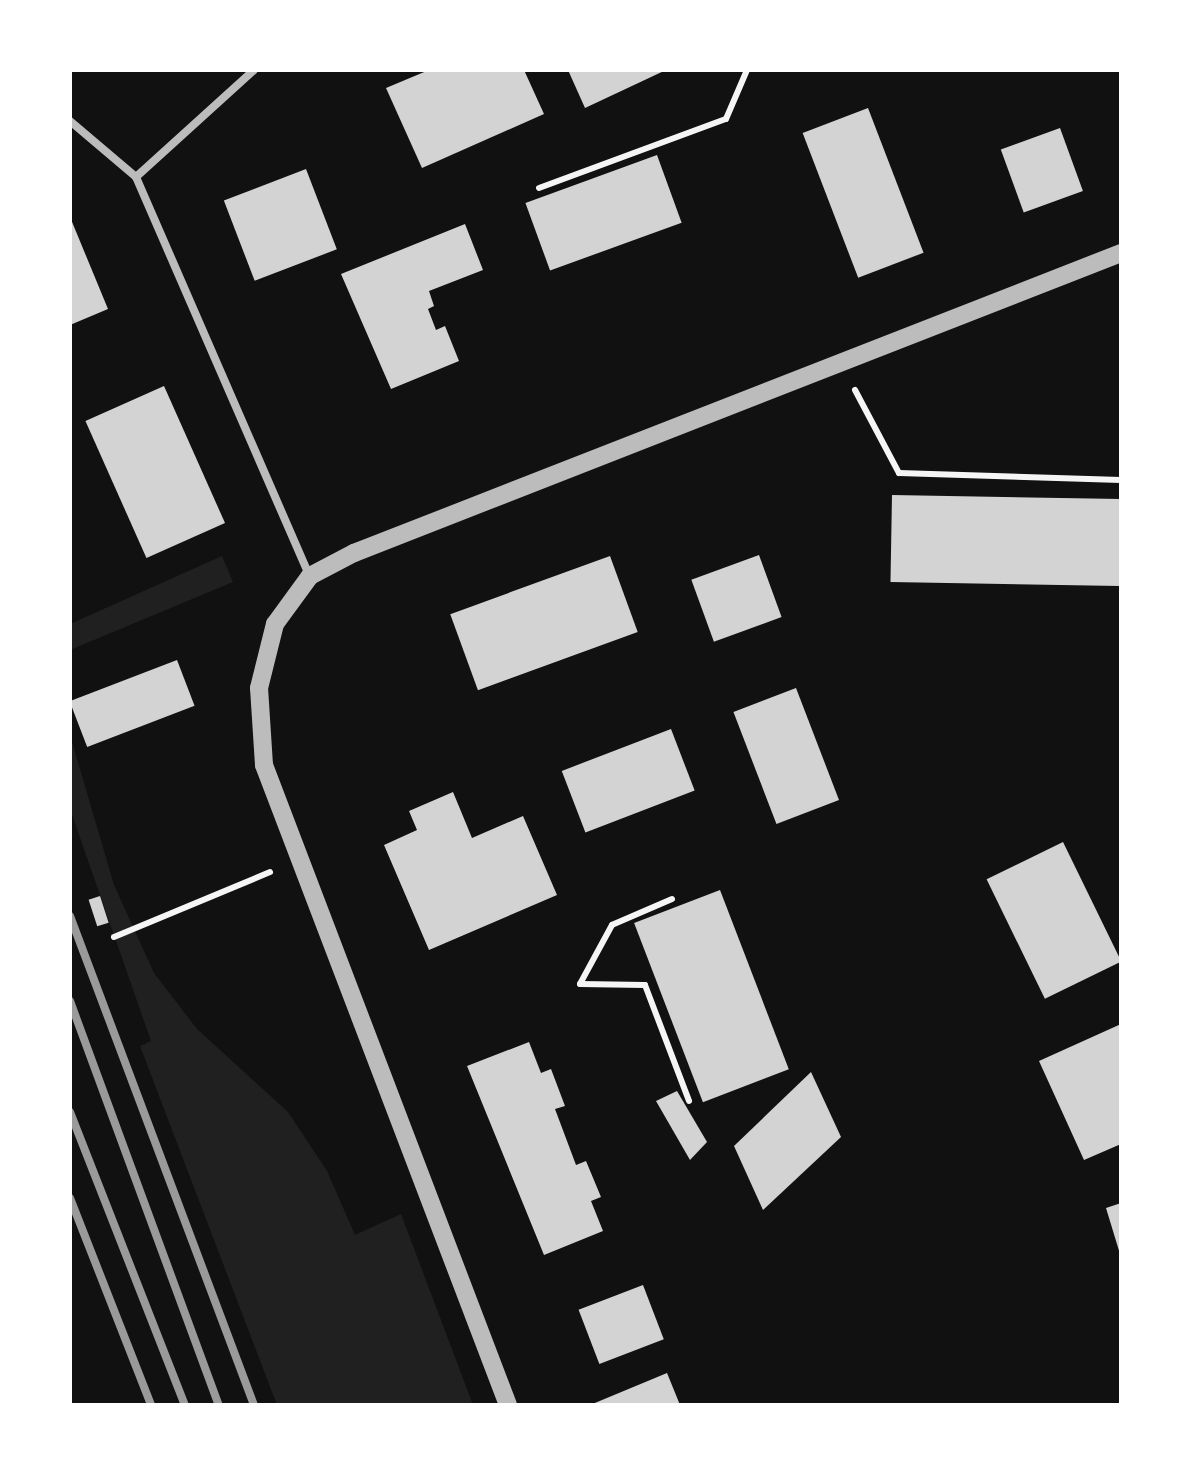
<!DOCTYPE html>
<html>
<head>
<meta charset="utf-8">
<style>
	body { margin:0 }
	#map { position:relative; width:1191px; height:1475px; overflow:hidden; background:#111; font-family:"IBM Plex Sans",sans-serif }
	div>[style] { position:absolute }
	.green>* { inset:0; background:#202020 }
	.building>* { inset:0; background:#d3d3d3; transform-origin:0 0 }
	.path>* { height:6px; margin:-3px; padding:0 3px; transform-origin:3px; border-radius:3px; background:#f5f5f5 }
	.service>* { height:8px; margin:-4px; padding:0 4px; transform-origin:4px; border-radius:4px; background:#bcbcbc }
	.tertiary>* { height:18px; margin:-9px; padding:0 9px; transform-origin:9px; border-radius:9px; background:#bcbcbc }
	.rail>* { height:8px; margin:-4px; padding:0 4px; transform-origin:4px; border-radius:4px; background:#9a9a9a }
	span { translate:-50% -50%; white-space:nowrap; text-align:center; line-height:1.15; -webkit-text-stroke:9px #fff; paint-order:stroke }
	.frame { position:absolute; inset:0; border:72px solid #fff; pointer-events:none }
</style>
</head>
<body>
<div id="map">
	<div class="green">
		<div style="clip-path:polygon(222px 556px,233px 582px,70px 650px,70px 624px)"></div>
		<div style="clip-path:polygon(70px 735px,114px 885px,154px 973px,197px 1029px,288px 1112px,327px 1171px,355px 1235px,401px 1214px,473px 1405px,277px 1405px,140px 1046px,151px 1041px,70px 809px)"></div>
	</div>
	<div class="building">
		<div style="clip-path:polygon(429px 70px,524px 70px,544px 114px,422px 168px,386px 88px)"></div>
		<div style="clip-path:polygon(568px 70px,666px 70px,585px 108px)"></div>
		<div style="left:868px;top:108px;width:155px;height:70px;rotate:69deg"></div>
		<div style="left:1060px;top:128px;width:67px;height:63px;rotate:70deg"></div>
		<div style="left:657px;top:155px;width:72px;height:140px;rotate:70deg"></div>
		<div style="left:306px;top:169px;width:86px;height:88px;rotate:69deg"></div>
		<div style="clip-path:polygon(70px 217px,108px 309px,70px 325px)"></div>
		<div style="clip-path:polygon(465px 224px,483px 270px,429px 291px,434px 306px,428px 309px,436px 330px,445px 326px,459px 361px,391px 389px,341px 274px)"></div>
		<div style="left:164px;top:386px;width:150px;height:86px;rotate:66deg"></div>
		<div style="left:892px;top:495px;width:229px;height:87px;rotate:1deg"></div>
		<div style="left:759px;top:555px;width:66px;height:72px;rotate:70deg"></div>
		<div style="left:610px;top:556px;width:81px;height:170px;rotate:70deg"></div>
		<div style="left:177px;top:660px;width:49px;height:115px;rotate:69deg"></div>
		<div style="left:796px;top:688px;width:120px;height:67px;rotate:69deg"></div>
		<div style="left:671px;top:729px;width:66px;height:117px;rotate:69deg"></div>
		<div style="clip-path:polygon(453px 792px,472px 838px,523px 816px,557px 895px,429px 950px,384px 845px,417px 830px,409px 811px)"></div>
		<div style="left:1063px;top:842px;width:133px;height:85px;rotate:64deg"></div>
		<div style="left:720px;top:890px;width:192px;height:92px;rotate:69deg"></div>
		<div style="left:100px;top:896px;width:28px;height:12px;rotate:72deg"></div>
		<div style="clip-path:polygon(1121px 1024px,1121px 1144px,1084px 1160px,1039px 1061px)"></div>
		<div style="clip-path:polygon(529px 1042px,541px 1073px,551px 1069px,565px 1106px,555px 1109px,576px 1165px,586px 1161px,601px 1197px,591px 1201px,603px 1231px,544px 1255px,467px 1066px)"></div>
		<div style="clip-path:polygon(811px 1072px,841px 1137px,763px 1210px,734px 1146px)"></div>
		<div style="clip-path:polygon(677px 1091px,707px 1142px,690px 1160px,656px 1101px)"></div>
		<div style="clip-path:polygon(1121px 1203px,1121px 1254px,1120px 1254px,1106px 1208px)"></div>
		<div style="left:643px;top:1285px;width:58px;height:69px;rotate:69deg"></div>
		<div style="clip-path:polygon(667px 1373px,680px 1405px,590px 1405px)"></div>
	</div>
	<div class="path">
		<div style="left:539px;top:188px;width:199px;rotate:-20.3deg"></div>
		<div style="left:726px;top:119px;width:53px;rotate:-66.8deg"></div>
		<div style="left:855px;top:390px;width:94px;rotate:62.1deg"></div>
		<div style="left:899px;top:473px;width:222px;rotate:1.8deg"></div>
		<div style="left:672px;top:899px;width:65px;rotate:156.6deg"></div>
		<div style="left:612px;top:925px;width:67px;rotate:118.5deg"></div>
		<div style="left:580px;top:984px;width:65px;rotate:0.9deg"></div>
		<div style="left:645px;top:985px;width:124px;rotate:69.2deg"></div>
		<div style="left:114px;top:937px;width:169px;rotate:-22.6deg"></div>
	</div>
	<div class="service">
		<div style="left:70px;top:121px;width:87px;rotate:40.3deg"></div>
		<div style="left:136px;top:177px;width:434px;rotate:66.5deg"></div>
		<div style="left:136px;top:177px;width:159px;rotate:-42.2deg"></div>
	</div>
	<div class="tertiary">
		<div style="left:508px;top:1405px;width:685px;rotate:-110.87deg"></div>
		<div style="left:264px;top:765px;width:77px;rotate:-93.7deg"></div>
		<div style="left:259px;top:688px;width:66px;rotate:-76deg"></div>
		<div style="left:275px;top:624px;width:59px;rotate:-53.9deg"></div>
		<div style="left:310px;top:576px;width:50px;rotate:-27.6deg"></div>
		<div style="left:354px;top:553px;width:824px;rotate:-21.36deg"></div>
	</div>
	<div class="rail">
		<div style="left:70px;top:916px;width:522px;rotate:69.38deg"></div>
		<div style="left:70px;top:1001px;width:431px;rotate:69.8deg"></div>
		<div style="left:70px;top:1112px;width:315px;rotate:68.6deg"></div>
		<div style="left:70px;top:1198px;width:222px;rotate:68.6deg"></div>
	</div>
	<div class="frame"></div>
</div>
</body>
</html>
